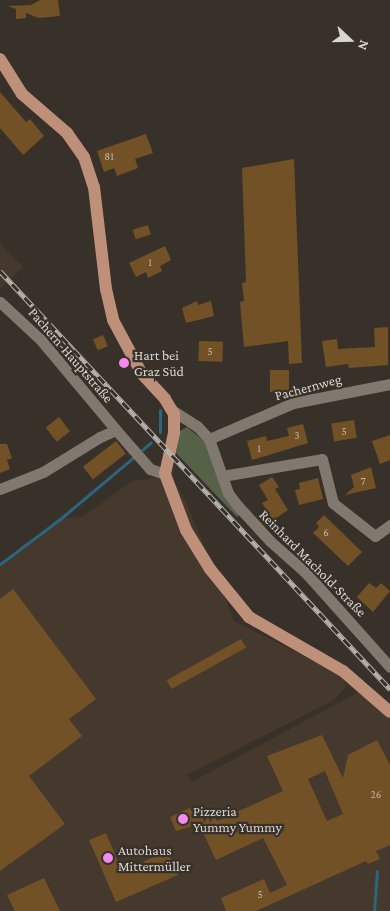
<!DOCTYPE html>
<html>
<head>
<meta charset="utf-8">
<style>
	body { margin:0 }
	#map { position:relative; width:390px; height:911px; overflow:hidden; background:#383129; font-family:"Crimson Pro",serif }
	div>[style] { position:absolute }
	.built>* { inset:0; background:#44392c }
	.green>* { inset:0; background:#556247 }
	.stream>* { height:3px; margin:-1.5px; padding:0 1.5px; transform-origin:1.5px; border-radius:1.5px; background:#2b657f }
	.building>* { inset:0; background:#725127; transform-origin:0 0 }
	.minor>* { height:11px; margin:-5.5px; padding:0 5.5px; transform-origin:5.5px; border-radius:5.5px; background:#817970 }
	.major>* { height:12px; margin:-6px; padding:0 6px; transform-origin:6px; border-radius:6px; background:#be9079 }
	.rail>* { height:5px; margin-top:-2.5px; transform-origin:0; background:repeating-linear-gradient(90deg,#383129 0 9px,#b6b1ac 0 18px); box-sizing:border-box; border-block:1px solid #b6b1ac }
	.dots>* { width:14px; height:14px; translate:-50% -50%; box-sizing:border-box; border:2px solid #383129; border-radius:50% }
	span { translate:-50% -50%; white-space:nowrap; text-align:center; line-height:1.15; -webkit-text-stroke:4.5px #383129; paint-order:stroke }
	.number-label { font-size:11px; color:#bfb4a6 }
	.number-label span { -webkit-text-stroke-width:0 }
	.street-label { font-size:14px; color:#d9d5d0 }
	.poi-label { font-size:14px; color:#d9d5d0 }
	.left { translate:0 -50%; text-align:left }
	.north { position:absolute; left:325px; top:15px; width:50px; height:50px; -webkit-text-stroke:4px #383129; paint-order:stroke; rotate:111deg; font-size:14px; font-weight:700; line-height:20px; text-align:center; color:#d9d5d0 }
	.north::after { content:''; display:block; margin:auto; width:18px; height:22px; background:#d9d5d0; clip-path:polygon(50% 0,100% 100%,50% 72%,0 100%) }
</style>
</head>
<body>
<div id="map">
	<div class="built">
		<div style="clip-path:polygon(0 243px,23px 267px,0 289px)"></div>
		<div style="clip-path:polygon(170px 476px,188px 506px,234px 621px,341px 675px,346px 687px,334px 700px,187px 775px,192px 782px,366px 688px,390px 713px,390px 911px,0 911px,0 564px,60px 519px,84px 516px,132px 481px)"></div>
	</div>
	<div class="green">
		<div style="clip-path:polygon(187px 427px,205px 442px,239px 515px,237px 517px,176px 453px,180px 431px)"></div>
	</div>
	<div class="stream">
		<div style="left:160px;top:432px;width:22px;rotate:-90deg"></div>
		<div style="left:141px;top:451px;width:13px;rotate:-42deg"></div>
		<div style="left:0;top:564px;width:75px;rotate:-36.9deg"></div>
		<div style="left:60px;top:519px;width:97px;rotate:-40deg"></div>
		<div style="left:374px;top:911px;width:40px;rotate:-85.7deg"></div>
	</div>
	<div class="building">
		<div style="clip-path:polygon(40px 0,58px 0,60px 16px,39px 18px,26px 13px,26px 18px,16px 19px,16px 9px,8px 6px,31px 5px)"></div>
		<div style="clip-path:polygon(0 92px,26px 122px,30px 119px,44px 136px,23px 155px,0 128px)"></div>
		<div style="clip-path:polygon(146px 134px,153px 153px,135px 159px,138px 168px,117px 176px,114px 168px,104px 172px,97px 151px)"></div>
		<div style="clip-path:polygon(294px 159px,302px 363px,289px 364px,288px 341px,244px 347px,240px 302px,244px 301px,242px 283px,246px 282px,242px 168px)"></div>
		<div style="left:148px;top:225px;width:10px;height:16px;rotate:73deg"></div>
		<div style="clip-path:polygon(165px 246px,171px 260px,160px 266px,162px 271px,148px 278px,146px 272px,136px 277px,129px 263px)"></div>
		<div style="clip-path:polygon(197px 301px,198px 305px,211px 301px,214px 316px,186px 323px,182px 308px)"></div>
		<div style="clip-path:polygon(388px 327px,388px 365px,349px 368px,348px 364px,326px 367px,322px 341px,337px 339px,338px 349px,375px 347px,374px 328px)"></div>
		<div style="left:103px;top:335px;width:12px;height:11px;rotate:66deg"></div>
		<div style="left:199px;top:341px;width:24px;height:20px;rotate:2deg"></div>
		<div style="left:270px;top:370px;width:19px;height:22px"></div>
		<div style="left:59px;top:417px;width:18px;height:17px;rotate:52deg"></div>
		<div style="left:354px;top:420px;width:18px;height:23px;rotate:81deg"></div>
		<div style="clip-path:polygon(303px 424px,308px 443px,252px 460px,247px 441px,266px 436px,267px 441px,289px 436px,287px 428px)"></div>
		<div style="clip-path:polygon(390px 435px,390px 460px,380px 464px,372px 441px)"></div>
		<div style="left:116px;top:441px;width:16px;height:42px;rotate:52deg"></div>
		<div style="clip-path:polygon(0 444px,7px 444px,12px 458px,7px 460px,10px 469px,0 473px)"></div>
		<div style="clip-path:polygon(371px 467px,376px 488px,345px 495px,354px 487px,351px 475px)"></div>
		<div style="clip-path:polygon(272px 477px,279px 487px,275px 489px,288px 510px,273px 520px,262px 503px,268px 500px,259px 485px)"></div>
		<div style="clip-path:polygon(318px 478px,323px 499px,299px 505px,295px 490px,300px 489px,299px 483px)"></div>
		<div style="clip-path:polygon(324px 515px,362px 552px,348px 566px,313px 533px,319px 527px,316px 523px)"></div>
		<div style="clip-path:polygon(369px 583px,376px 588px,381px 583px,390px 591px,373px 612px,357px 597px)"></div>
		<div style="clip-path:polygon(13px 589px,96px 699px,69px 719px,82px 736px,29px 776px,65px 824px,0 871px,0 599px)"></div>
		<div style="left:241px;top:639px;width:10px;height:85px;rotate:61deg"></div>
		<div style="clip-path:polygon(evenodd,322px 735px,343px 778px,348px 755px,377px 740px,390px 765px,390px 845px,376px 851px,380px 859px,368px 864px,366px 861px,256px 911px,226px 911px,221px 898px,264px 879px,270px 893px,287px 885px,263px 838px,216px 860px,199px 824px,176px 831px,170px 817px,190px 808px,194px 816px,211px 808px,217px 821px,283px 791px,267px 756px,322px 735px,325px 771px,343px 814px,327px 821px,308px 779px,325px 771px)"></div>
		<div style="clip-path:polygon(106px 833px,122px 871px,167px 851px,178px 875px,116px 902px,89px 840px)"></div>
		<div style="clip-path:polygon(44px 878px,60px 911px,15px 911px,7px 895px)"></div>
	</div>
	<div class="minor">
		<div style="left:0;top:302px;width:54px;rotate:42.8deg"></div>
		<div style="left:40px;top:339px;width:119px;rotate:50.1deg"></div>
		<div style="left:172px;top:410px;width:30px;rotate:33deg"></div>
		<div style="left:197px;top:426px;width:18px;rotate:47deg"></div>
		<div style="left:209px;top:439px;width:57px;rotate:70.6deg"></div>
		<div style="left:228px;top:493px;width:15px;rotate:53deg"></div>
		<div style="left:237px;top:505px;width:49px;rotate:47.5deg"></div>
		<div style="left:270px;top:541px;width:48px;rotate:41.6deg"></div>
		<div style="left:306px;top:573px;width:126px;rotate:48.2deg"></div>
		<div style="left:209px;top:439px;width:91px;rotate:-23.2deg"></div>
		<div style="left:293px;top:403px;width:99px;rotate:-11.1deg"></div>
		<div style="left:222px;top:476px;width:101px;rotate:-9.6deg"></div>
		<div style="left:322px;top:459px;width:45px;rotate:76deg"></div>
		<div style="left:333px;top:503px;width:53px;rotate:38.2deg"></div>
		<div style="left:375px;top:536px;width:19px;rotate:-36deg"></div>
		<div style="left:0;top:489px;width:46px;rotate:-21.6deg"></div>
		<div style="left:43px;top:472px;width:67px;rotate:-31.6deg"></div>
		<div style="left:100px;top:437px;width:17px;rotate:-24deg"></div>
		<div style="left:116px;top:430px;width:52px;rotate:48.9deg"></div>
		<div style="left:150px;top:469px;width:16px;rotate:18deg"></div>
	</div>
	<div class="major">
		<div style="left:0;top:59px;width:41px;rotate:57.8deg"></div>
		<div style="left:22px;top:94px;width:60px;rotate:40.9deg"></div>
		<div style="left:67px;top:133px;width:29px;rotate:55deg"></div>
		<div style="left:84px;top:157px;width:32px;rotate:72deg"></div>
		<div style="left:94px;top:187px;width:103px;rotate:83.3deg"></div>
		<div style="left:106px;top:289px;width:32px;rotate:77deg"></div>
		<div style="left:113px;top:320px;width:61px;rotate:61.8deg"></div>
		<div style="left:142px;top:374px;width:34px;rotate:47deg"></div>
		<div style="left:165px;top:399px;width:17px;rotate:59deg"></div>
		<div style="left:174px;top:414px;width:19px;rotate:90deg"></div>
		<div style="left:174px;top:433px;width:42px;rotate:102.4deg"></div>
		<div style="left:165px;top:474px;width:60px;rotate:69.4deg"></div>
		<div style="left:186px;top:530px;width:46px;rotate:58.4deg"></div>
		<div style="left:210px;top:569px;width:62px;rotate:50.9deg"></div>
		<div style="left:249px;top:617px;width:108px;rotate:29.9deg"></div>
		<div style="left:343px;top:671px;width:62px;rotate:41.1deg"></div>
	</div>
	<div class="rail">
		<div style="left:0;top:271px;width:572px;rotate:46.98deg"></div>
	</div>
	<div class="dots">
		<div style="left:124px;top:363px;background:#f28af2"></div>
		<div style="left:183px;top:819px;background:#f28af2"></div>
		<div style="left:108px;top:858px;background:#f28af2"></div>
	</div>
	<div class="number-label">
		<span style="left:109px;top:156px">81</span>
		<span style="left:150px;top:262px">1</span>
		<span style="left:210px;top:351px">5</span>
		<span style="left:344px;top:431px">5</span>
		<span style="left:297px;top:435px">3</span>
		<span style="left:259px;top:448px">1</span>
		<span style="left:363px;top:481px">7</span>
		<span style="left:326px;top:532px">6</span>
		<span style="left:376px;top:794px">26</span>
		<span style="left:260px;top:894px">5</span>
	</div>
	<div class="street-label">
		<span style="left:71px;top:355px;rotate:49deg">Pachern-Hauptstraße</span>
		<span style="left:308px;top:387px;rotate:-15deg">Pachernweg</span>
		<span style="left:313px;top:563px;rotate:45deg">Reinhard Machold-Straße</span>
	</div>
	<div class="poi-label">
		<span class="left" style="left:134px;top:363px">Hart bei<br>Graz Süd</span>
		<span class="left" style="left:193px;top:819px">Pizzeria<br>Yummy Yummy</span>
		<span class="left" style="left:118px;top:858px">Autohaus<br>Mittermüller</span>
	</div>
	<div class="north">N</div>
</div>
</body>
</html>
